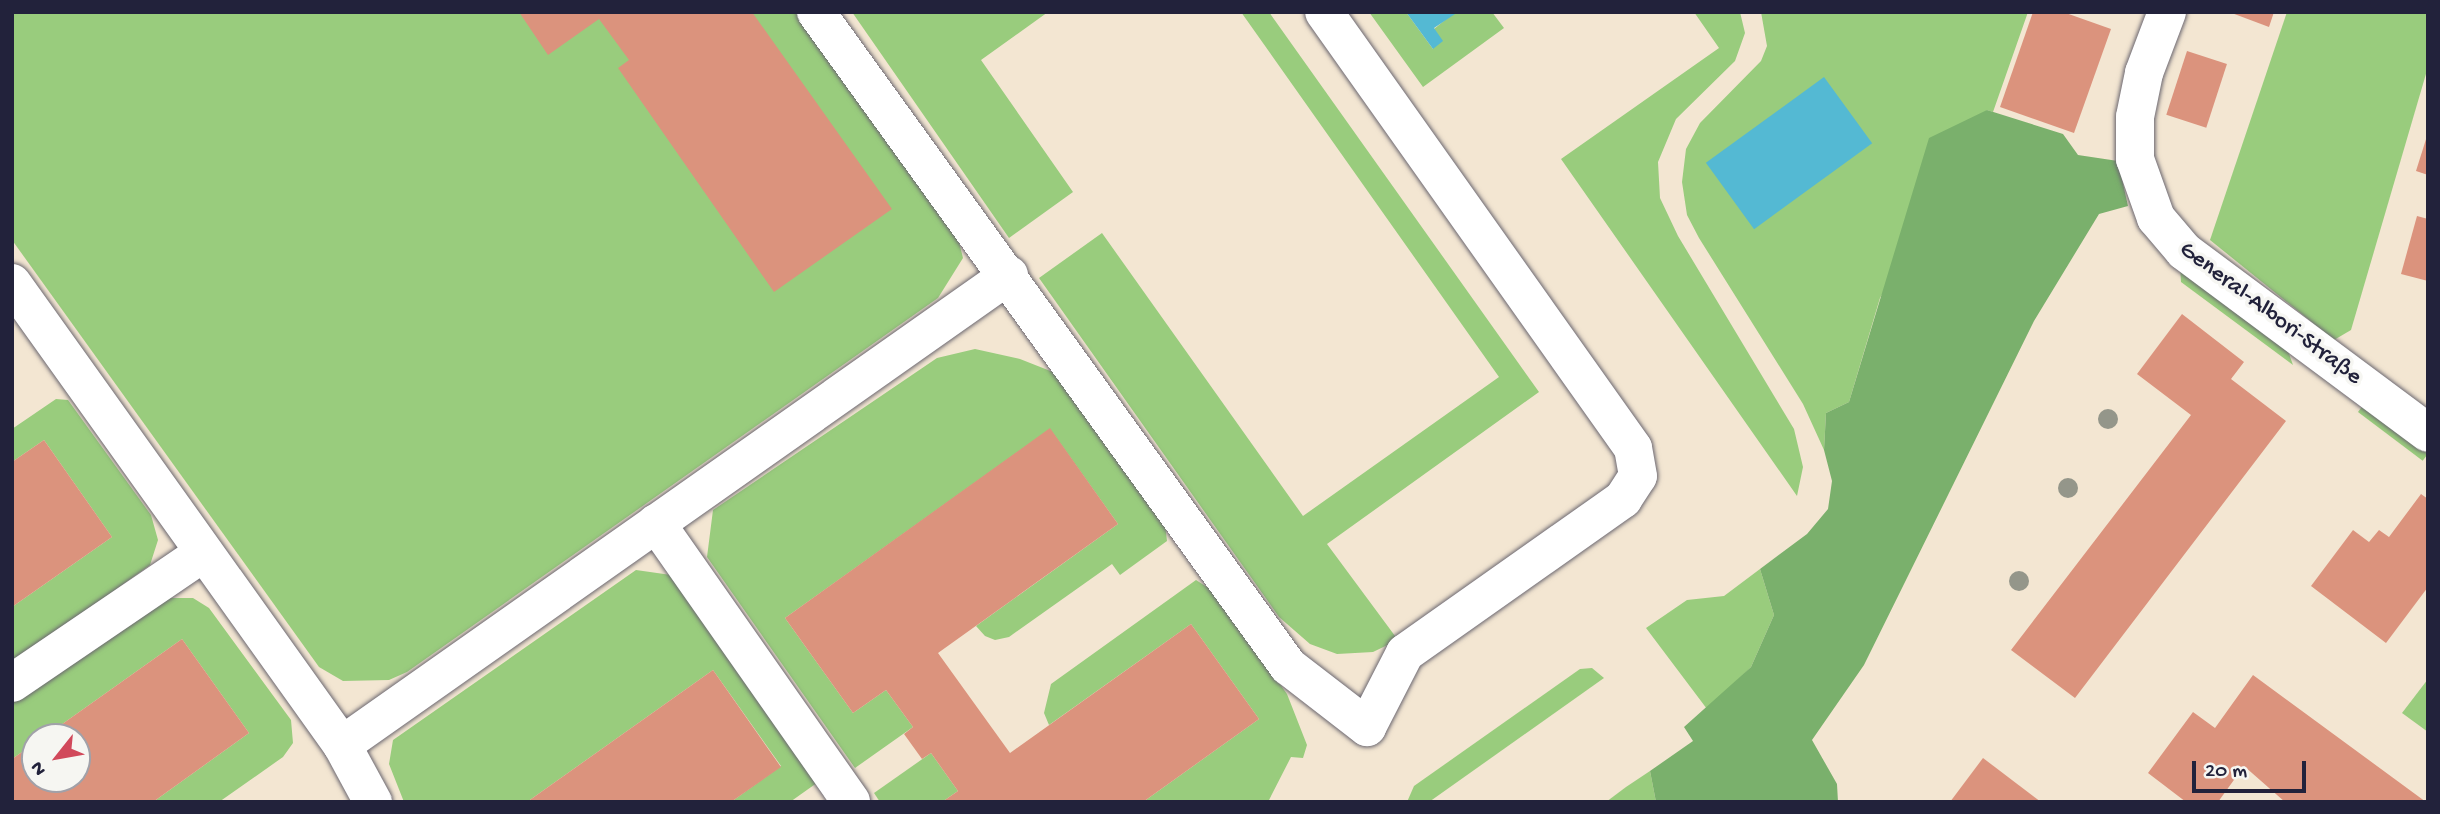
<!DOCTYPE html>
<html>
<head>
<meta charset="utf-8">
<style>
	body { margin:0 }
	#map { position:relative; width:2440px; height:814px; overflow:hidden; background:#f3e6d2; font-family:"Gochi Hand",sans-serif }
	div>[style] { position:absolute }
	.green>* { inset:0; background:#99cc7d; transform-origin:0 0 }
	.forest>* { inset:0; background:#7ab06c }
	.water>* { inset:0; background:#54b9d3; transform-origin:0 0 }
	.building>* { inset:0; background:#db937d; transform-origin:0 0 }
	.roads { filter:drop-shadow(0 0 2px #6b6770) drop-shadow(0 0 2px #6b6770) }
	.minor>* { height:38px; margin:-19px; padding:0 19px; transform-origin:19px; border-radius:19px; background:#fff }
	.trees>* { width:20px; height:20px; margin:-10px; border-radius:50%; background:#94968a }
	span { translate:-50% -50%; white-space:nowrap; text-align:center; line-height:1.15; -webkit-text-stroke:7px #f6f6f2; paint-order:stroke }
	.street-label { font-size:24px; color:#22223b }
	.frame { position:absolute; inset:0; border:14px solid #22223b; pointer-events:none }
	.north { position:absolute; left:21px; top:723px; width:70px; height:70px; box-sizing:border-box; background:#f6f6f2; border:2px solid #a1a1a9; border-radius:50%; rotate:239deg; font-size:19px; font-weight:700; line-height:28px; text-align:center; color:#22223b }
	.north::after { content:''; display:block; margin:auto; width:24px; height:32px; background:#d1495b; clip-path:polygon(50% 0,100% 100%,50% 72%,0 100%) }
	.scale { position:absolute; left:2192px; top:761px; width:114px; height:32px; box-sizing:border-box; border:4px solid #22223b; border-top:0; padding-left:9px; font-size:21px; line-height:24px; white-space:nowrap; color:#22223b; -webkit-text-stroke:5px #f6f6f2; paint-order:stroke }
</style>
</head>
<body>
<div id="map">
	<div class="green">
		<div style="clip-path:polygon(12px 12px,804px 12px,955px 226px,963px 258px,938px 298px,407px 672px,389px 680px,343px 681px,319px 667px,12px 240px)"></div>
		<div style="clip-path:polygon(852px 12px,1048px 12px,981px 60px,1073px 192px,1009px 238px)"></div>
		<div style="clip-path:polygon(1241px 12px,1269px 12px,1539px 392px,1327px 544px,1398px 640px,1373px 652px,1337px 654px,1310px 644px,1279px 617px,1039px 278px,1102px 233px,1303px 516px,1499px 377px)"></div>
		<div style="clip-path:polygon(1369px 12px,1406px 12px,1433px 49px,1434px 29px,1455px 12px,1492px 12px,1504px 28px,1423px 87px)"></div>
		<div style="clip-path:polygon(1694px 12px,1740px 12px,1745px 33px,1735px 61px,1676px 119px,1658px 162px,1660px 198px,1678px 236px,1794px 429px,1803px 467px,1797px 496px,1561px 159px,1719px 48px)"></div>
		<div style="clip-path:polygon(1761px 12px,2028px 12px,1993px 112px,1987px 110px,1880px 298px,1849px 402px,1826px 413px,1824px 450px,1803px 404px,1699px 238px,1687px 215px,1682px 182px,1686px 149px,1700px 123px,1761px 61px,1767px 46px)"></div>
		<div style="clip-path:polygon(2287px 12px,2428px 12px,2428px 67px,2351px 330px,2334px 340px,2210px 240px)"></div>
		<div style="clip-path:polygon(2180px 266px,2288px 351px,2293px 365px,2181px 282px)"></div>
		<div style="clip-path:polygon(975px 349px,1020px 359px,1058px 374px,1165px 524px,1167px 541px,1120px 575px,1112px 564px,1009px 637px,995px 640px,985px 636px,976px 626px,1118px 524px,1050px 429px,785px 618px,853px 713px,886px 690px,913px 727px,855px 768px,707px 557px,713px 510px,937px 358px)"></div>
		<div style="clip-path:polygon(56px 399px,68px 400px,151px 515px,158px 540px,150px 565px,12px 664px,12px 607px,112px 537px,44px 440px,12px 462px,12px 429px)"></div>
		<div style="left:2364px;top:404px;width:81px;height:10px;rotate:37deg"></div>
		<div style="clip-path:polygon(1760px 569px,1774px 615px,1751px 667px,1707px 709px,1646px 628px,1687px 600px,1724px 596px)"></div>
		<div style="clip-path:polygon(636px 570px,678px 576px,821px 780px,790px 802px,731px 802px,781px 766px,713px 670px,527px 802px,404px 802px,389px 764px,393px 740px)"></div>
		<div style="clip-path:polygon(1196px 580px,1213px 591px,1287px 694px,1307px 745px,1303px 758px,1291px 757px,1268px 802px,1143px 802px,1259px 719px,1191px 624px,1049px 725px,1044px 713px,1051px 684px)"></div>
		<div style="clip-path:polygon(169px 598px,193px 598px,209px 608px,291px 720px,293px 743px,283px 757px,219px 802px,153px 802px,249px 733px,182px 639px,44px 737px,35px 737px,35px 743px,12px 759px,12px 702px)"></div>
		<div style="clip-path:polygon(1592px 668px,1604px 678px,1429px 802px,1407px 802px,1414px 786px,1580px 669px)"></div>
		<div style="clip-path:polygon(2428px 679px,2428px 732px,2402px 713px)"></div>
		<div style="clip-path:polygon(931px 753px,958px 791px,942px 802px,880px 802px,874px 793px)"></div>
		<div style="clip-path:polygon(1650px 771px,1656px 802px,1606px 802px,1626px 787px)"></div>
	</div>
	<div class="forest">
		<div style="clip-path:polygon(1987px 110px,2063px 134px,2078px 155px,2118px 161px,2128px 206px,2099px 214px,2034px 321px,1864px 665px,1812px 740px,1837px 784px,1838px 802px,1656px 802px,1650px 771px,1693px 741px,1684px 727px,1751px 667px,1774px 615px,1760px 569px,1807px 534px,1828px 509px,1832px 481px,1824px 450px,1826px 413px,1849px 402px,1929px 138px)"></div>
	</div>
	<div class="water">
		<div style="clip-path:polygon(1406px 12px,1455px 12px,1455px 14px,1434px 28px,1443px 41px,1433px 49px)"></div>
		<div style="left:1824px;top:77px;width:82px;height:146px;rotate:54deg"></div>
	</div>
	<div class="building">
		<div style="clip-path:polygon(519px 12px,752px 12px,892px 209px,774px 292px,618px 68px,629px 60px,599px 19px,548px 55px)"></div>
		<div style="clip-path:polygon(2033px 12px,2063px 12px,2111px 29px,2074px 133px,2000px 107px)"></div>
		<div style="clip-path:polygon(2229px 12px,2274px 12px,2269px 27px)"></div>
		<div style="left:2187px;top:51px;width:42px;height:67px;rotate:18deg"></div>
		<div style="clip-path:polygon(2427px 136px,2428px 136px,2428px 175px,2416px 171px)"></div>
		<div style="clip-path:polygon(2417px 216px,2428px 219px,2428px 281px,2401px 274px)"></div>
		<div style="clip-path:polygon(2182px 314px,2244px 362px,2231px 379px,2286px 421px,2075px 698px,2011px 650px,2191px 415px,2137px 374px)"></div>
		<div style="clip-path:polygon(1050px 428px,1118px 524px,938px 653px,1010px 753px,1191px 624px,1259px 719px,1143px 802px,942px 802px,958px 791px,931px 753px,922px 759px,904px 734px,913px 727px,886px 690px,853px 713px,785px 618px)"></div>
		<div style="clip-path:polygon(44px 440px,112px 537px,12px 607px,12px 462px)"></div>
		<div style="clip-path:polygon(2421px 494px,2428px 499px,2428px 587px,2386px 643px,2311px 586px,2353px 530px,2369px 542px,2379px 530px,2389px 537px)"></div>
		<div style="clip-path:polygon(182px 639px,249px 733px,153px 802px,12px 802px,12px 759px,35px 743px,35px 779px,77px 779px,77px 737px,44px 737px)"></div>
		<div style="clip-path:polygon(713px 670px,781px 767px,731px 802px,527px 802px)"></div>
		<div style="clip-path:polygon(2253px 675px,2426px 802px,2285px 802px,2244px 766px,2218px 802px,2186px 802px,2148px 773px,2193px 712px,2215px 728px)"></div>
		<div style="clip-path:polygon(1983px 758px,2041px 802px,1950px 802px)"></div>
	</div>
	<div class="roads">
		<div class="minor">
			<div style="left:816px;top:12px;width:807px;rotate:54.18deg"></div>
			<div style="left:1288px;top:666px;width:100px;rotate:37.7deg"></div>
			<div style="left:1367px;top:727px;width:83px;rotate:-62.8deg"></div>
			<div style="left:1405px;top:653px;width:267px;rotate:-35.2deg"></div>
			<div style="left:1623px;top:499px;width:27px;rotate:-57deg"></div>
			<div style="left:1638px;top:476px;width:28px;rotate:-100deg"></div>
			<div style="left:1633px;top:448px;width:534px;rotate:-125.33deg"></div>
			<div style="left:2167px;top:12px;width:65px;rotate:110.7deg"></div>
			<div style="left:2144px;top:73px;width:45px;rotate:101.6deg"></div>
			<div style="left:2135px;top:117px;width:42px;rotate:90deg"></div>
			<div style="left:2135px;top:159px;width:63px;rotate:70.4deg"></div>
			<div style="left:2156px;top:218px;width:43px;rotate:49.7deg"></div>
			<div style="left:2184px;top:251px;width:304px;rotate:36.7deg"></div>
			<div style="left:12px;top:283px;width:568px;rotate:54.46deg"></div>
			<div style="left:342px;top:745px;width:65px;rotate:61.5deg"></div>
			<div style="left:656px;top:523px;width:340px;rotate:55deg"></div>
			<div style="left:12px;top:683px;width:231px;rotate:-34.2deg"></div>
			<div style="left:342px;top:745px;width:816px;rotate:-35.17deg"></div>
		</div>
	</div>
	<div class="trees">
		<div style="left:2108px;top:419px"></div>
		<div style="left:2068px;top:488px"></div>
		<div style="left:2019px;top:581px"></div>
	</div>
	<div class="street-label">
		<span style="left:2270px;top:314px;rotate:37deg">General-Albori-Straße</span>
	</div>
	<div class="frame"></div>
	<div class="north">N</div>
	<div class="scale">20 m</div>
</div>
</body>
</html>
